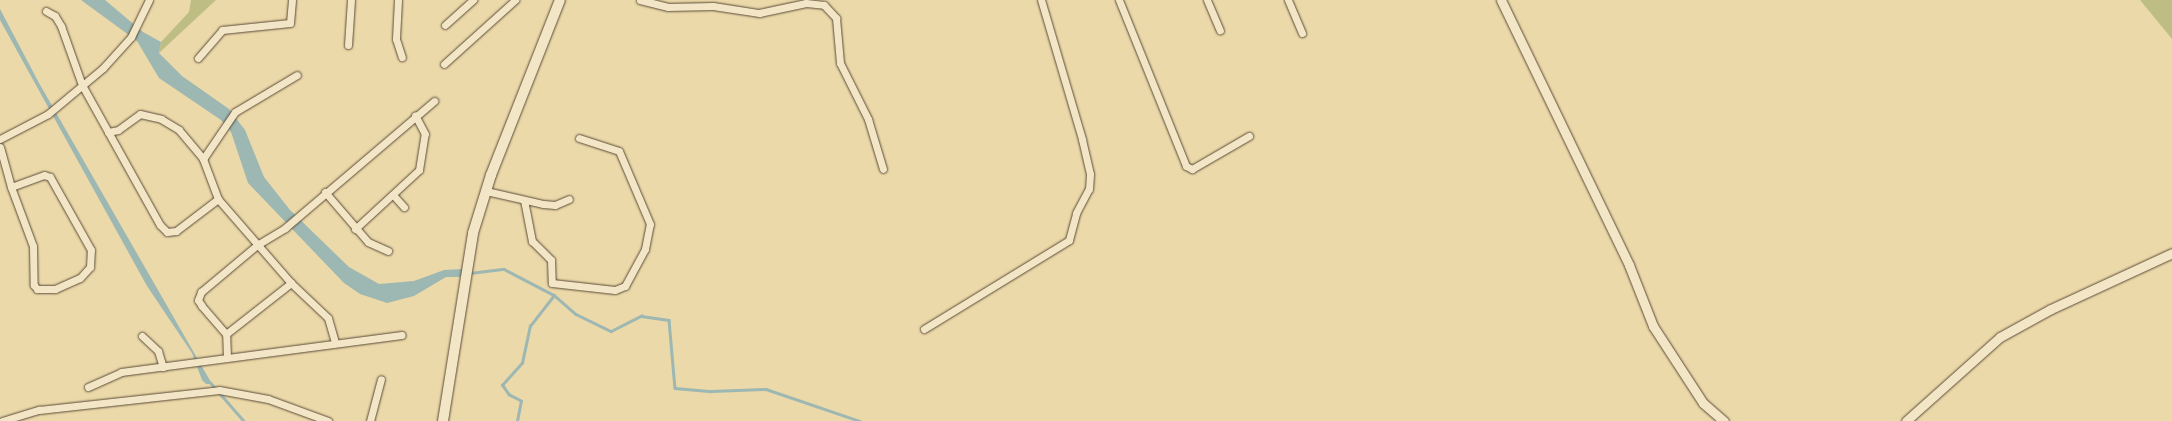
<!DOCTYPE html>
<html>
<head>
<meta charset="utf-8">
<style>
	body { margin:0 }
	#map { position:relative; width:2172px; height:421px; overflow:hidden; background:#ecd9a9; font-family:"Gentium Book Plus",serif }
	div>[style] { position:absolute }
	.green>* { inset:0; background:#bebe84 }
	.water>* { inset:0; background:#9db7b3 }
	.stream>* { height:2.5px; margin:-1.25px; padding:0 1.25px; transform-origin:1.25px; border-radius:1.25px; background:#9db7b3 }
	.roads { filter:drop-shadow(0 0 1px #5a4b38) drop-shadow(0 0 1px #5a4b38) }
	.minor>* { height:7px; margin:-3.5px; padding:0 3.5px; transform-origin:3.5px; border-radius:3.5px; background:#f3e6c7 }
	.tertiary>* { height:9px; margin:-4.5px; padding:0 4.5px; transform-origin:4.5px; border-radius:4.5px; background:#f3e6c7 }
	.secondary>* { height:10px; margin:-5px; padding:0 5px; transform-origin:5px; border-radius:5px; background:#f3e6c7 }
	span { translate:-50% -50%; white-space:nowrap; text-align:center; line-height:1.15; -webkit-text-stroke:3px #f3e6c7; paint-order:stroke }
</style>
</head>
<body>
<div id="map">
	<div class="green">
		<div style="clip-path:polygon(191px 0,216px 0,159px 53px,161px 42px,189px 12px)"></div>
		<div style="clip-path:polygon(2140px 0,2172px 0,2172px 39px)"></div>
	</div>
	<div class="water">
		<div style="clip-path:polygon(81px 0,105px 0,143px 32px,161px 42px,159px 53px,182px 76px,229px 109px,245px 130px,264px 177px,290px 210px,349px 267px,379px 284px,414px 281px,444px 270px,463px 269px,460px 277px,446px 277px,414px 296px,387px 303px,360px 294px,344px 283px,248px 183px,231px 132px,221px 120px,159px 78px,137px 41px)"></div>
		<div style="clip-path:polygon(0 9px,39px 83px,212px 384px,206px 384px,202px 380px,192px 353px,147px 286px,0 20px)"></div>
	</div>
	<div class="stream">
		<div style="left:470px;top:273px;width:34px;rotate:-7deg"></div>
		<div style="left:504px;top:269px;width:56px;rotate:27.5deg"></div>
		<div style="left:554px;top:295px;width:29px;rotate:41deg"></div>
		<div style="left:576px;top:314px;width:39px;rotate:26deg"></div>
		<div style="left:611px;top:331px;width:34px;rotate:-27deg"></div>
		<div style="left:641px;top:316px;width:28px;rotate:8deg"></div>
		<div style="left:669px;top:320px;width:68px;rotate:85deg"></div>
		<div style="left:675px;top:388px;width:36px;rotate:5deg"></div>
		<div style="left:711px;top:391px;width:55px;rotate:-2.1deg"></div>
		<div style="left:766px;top:389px;width:99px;rotate:18.8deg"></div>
		<div style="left:210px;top:382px;width:52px;rotate:48.9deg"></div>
		<div style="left:517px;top:421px;width:20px;rotate:-79deg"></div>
		<div style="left:521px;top:401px;width:13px;rotate:-153deg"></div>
		<div style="left:509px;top:395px;width:12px;rotate:-125deg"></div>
		<div style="left:502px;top:385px;width:30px;rotate:-48deg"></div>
		<div style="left:522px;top:363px;width:38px;rotate:-78deg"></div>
		<div style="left:530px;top:326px;width:39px;rotate:-52deg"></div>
	</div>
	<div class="roads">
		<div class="minor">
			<div style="left:398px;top:0;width:39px;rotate:93deg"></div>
			<div style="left:396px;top:39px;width:19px;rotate:72deg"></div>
			<div style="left:640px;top:0;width:29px;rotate:14deg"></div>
			<div style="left:668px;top:7px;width:45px;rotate:-1.3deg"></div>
			<div style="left:713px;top:6px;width:47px;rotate:8.7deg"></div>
			<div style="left:759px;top:13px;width:48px;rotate:-12deg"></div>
			<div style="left:806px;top:3px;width:18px;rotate:6deg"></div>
			<div style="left:824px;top:5px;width:18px;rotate:47deg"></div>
			<div style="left:836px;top:18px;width:45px;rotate:84.9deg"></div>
			<div style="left:840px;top:63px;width:63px;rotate:63.4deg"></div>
			<div style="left:868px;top:119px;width:52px;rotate:73.3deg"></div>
			<div style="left:1119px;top:0;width:179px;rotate:68deg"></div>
			<div style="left:1186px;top:166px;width:7px;rotate:27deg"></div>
			<div style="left:1192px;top:169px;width:66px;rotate:-30.1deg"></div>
			<div style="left:1207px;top:0;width:33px;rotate:67deg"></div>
			<div style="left:1288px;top:0;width:36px;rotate:67deg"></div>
			<div style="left:46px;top:11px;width:10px;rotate:29deg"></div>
			<div style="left:55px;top:16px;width:12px;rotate:59deg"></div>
			<div style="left:61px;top:26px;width:63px;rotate:70.4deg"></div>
			<div style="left:82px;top:85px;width:160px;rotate:60.9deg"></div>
			<div style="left:160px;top:225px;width:10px;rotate:45deg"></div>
			<div style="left:167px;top:232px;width:9px;rotate:-6deg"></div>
			<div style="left:176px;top:231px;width:53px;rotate:-37.3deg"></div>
			<div style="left:445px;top:25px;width:38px;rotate:-42deg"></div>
			<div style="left:348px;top:45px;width:45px;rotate:-86.2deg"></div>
			<div style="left:198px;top:58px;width:37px;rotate:-49deg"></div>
			<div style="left:222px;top:30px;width:68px;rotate:-5.9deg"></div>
			<div style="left:290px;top:23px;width:23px;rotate:-85deg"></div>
			<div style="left:444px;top:64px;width:96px;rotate:-42deg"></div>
			<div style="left:108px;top:132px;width:10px;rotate:-11deg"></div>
			<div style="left:118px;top:130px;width:27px;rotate:-36deg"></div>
			<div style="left:140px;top:114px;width:22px;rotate:13deg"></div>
			<div style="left:161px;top:119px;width:21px;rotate:31deg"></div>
			<div style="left:179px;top:130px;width:38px;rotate:50deg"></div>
			<div style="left:203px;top:159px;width:43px;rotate:69.4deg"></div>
			<div style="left:218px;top:199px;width:111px;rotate:49deg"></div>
			<div style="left:291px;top:283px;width:51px;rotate:43.4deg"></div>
			<div style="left:328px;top:318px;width:25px;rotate:74deg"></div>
			<div style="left:0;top:139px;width:54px;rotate:-27.5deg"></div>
			<div style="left:48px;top:114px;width:72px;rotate:-39.9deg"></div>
			<div style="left:103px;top:68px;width:42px;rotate:-47.9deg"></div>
			<div style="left:131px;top:37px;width:41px;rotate:-64.1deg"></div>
			<div style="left:0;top:147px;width:41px;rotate:74.6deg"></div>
			<div style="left:11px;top:187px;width:63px;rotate:69.6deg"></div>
			<div style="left:33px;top:246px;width:39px;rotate:89deg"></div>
			<div style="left:34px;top:285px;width:5px;rotate:53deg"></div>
			<div style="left:37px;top:289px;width:18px"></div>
			<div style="left:55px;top:289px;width:27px;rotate:-24deg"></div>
			<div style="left:80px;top:278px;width:15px;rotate:-48deg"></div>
			<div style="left:90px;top:267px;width:17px;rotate:-87deg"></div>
			<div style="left:91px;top:250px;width:84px;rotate:-119.3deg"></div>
			<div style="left:50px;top:177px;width:6px;rotate:-162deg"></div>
			<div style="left:44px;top:175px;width:35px;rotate:160deg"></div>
			<div style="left:203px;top:159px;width:57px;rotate:-55.8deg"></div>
			<div style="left:235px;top:112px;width:72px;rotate:-30.8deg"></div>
			<div style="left:486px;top:191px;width:58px;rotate:12.8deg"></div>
			<div style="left:543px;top:204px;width:12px;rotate:5deg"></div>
			<div style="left:555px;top:205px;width:15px;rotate:-23deg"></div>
			<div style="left:325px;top:192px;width:66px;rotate:49.3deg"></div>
			<div style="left:368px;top:242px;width:22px;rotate:24deg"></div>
			<div style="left:394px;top:196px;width:15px;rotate:48deg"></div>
			<div style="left:524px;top:200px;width:42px;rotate:79deg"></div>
			<div style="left:532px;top:241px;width:27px;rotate:45deg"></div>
			<div style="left:551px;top:260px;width:23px;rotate:88deg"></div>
			<div style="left:552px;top:283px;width:63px;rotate:6.3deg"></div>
			<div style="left:615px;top:290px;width:11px;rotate:-22deg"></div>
			<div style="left:625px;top:286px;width:42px;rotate:-61.6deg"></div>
			<div style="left:645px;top:249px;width:25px;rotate:-79deg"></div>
			<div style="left:650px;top:224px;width:79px;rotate:-113deg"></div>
			<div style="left:619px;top:151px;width:42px;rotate:-162deg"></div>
			<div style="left:355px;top:229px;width:87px;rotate:-42.7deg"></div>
			<div style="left:419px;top:170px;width:36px;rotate:-81deg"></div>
			<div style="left:425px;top:134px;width:21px;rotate:-118deg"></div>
			<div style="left:924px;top:329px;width:170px;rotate:-31.5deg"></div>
			<div style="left:1069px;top:240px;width:28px;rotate:-75deg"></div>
			<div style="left:1076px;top:213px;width:27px;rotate:-62deg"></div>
			<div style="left:1089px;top:189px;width:15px;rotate:-86deg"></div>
			<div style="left:1090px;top:174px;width:36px;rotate:-103deg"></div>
			<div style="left:1082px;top:139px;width:145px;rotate:-106.4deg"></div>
			<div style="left:226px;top:334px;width:83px;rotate:-38.1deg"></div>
			<div style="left:142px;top:336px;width:22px;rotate:43deg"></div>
			<div style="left:158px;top:351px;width:17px;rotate:73deg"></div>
			<div style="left:227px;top:357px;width:23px;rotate:-92deg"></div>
			<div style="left:226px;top:334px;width:37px;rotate:-131deg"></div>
			<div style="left:202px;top:306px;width:7px;rotate:-124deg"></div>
			<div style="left:198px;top:300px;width:9px;rotate:-69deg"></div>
			<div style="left:201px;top:292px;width:73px;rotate:-40deg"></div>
			<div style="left:257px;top:245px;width:33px;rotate:-31deg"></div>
			<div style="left:285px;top:228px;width:196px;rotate:-40.4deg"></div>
			<div style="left:88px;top:387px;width:36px;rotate:-24deg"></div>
			<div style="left:121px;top:372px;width:283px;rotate:-7.5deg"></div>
			<div style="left:2px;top:421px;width:39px;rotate:-17deg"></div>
			<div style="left:39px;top:410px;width:181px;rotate:-6.3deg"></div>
			<div style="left:219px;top:390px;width:50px;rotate:10.4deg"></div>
			<div style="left:268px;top:399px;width:64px;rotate:20.1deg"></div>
			<div style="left:370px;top:421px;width:43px;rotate:-75.3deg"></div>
		</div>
		<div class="tertiary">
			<div style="left:1501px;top:0;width:294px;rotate:64.2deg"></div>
			<div style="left:1629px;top:265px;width:66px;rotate:68.5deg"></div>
			<div style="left:1653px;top:326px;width:92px;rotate:57deg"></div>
			<div style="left:1703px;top:403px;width:28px;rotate:41deg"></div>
			<div style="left:1906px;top:421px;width:126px;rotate:-41.8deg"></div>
			<div style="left:2000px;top:337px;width:58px;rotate:-28.8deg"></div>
			<div style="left:2051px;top:309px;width:133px;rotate:-24.8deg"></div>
		</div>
		<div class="secondary">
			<div style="left:443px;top:421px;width:190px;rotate:-80.9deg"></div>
			<div style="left:473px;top:233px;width:61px;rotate:-72.8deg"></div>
			<div style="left:491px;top:175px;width:188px;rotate:-68.5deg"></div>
		</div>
	</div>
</div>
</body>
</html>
